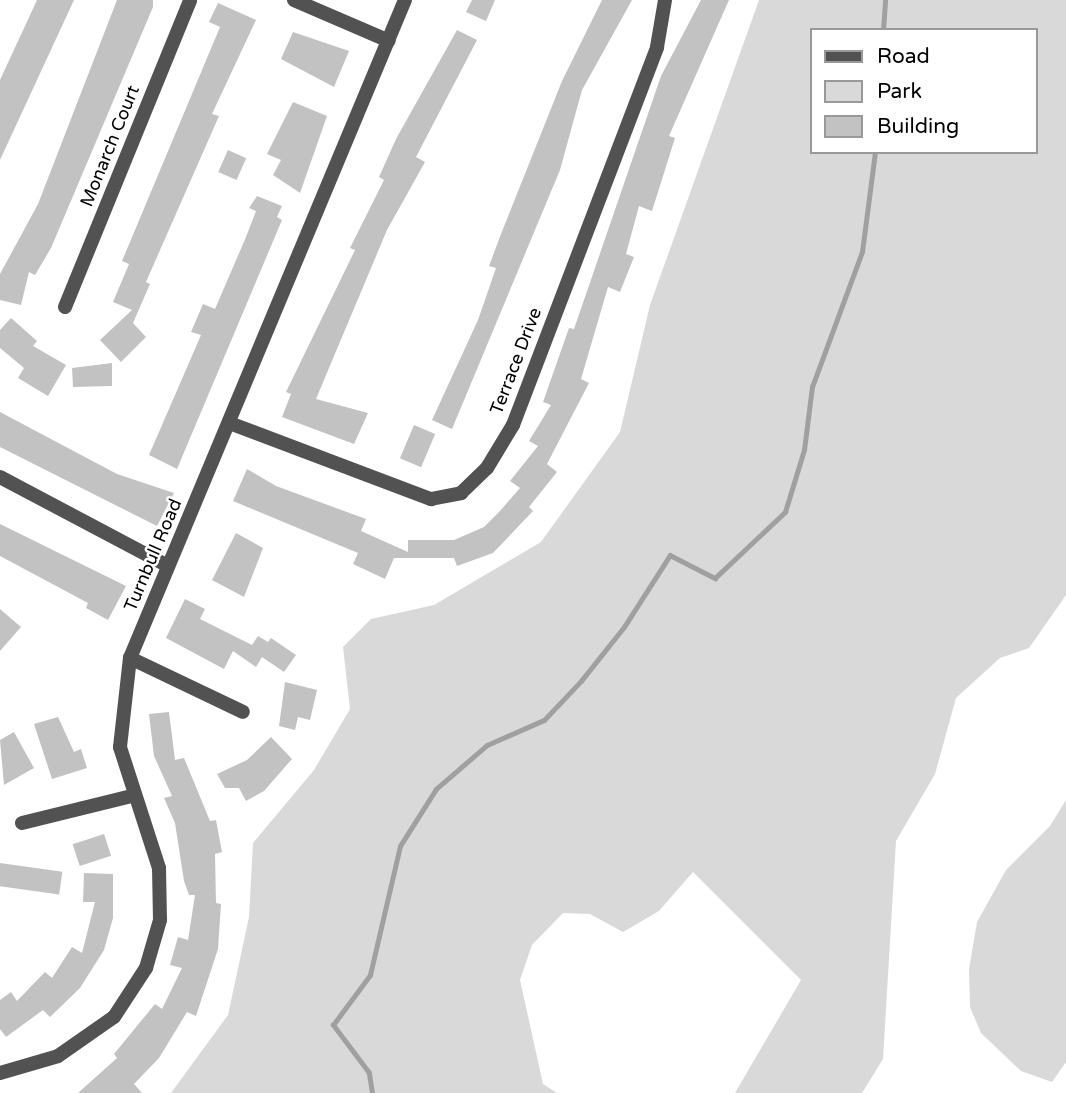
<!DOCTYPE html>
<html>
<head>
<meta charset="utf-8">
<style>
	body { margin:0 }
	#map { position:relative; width:1066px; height:1093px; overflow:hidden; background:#fff; font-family:"Varela Round",sans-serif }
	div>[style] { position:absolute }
	.green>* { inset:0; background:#d9d9d9 }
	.stream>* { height:4.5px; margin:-2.25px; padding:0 2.25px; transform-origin:2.25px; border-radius:2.25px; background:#a0a0a0 }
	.building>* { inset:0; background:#c2c2c2; transform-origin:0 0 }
	.street>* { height:14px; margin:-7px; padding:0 7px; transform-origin:7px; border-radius:7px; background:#525252 }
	span { translate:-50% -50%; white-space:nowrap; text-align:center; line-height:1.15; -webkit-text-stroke:5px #fff; paint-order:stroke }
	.street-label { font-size:18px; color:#000 }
	.legend { position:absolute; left:810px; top:28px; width:228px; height:126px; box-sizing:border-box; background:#fff; border:2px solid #999; margin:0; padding:9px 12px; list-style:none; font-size:21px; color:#000 }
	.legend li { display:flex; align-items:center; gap:14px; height:35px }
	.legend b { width:35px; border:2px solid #999 }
</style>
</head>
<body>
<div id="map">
	<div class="green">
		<div style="clip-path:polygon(evenodd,759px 0,1066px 0,1066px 595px,1029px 648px,1000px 658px,956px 698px,935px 774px,896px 841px,883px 1059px,862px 1093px,735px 1093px,801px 980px,693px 872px,659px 911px,623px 932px,590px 914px,563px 913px,532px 945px,520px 980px,543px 1084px,557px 1093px,171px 1093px,228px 1015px,249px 917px,253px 843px,314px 770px,350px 709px,343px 647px,371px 619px,434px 605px,541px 542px,620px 432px,650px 305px,759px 0,812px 30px,1036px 30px,1036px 152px,812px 152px,812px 30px)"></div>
		<div style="clip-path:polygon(1066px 800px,1066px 1062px,1052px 1082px,1021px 1071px,981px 1033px,970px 1007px,969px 969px,977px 922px,1006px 870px,1050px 826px)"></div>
	</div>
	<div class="stream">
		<div style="left:883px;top:30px;width:30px;rotate:-86deg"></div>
		<div style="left:372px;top:1093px;width:20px;rotate:-99deg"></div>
		<div style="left:369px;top:1073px;width:60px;rotate:-126.9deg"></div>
		<div style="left:333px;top:1025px;width:62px;rotate:-53.5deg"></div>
		<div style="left:370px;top:975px;width:132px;rotate:-76.9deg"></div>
		<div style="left:400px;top:846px;width:67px;rotate:-57.7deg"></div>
		<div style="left:436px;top:789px;width:67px;rotate:-40.8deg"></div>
		<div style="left:487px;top:745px;width:62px;rotate:-23.7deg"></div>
		<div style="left:544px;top:720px;width:54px;rotate:-46.5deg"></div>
		<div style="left:581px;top:681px;width:69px;rotate:-51.5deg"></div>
		<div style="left:624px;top:627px;width:85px;rotate:-57.4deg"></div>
		<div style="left:670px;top:555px;width:51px;rotate:27.1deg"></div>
		<div style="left:715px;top:578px;width:96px;rotate:-43.3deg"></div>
		<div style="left:785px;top:512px;width:65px;rotate:-73deg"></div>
		<div style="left:804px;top:450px;width:64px;rotate:-82.8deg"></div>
		<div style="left:812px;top:387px;width:144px;rotate:-69.7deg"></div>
		<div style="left:862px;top:252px;width:101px;rotate:-82.6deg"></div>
	</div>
	<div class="building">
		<div style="clip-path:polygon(37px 0,74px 0,0 160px,0 80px)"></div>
		<div style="clip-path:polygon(117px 0,153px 0,153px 7px,51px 248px,35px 275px,29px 272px,21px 305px,0 300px,0 274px,38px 204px)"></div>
		<div style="clip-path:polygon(472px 0,495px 0,486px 21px,466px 12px)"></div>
		<div style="clip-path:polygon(602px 0,632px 0,582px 90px,560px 170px,452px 429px,432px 420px,478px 320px,496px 268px,489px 266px,501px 234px,562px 81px)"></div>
		<div style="clip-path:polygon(701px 0,729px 0,669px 136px,675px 138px,652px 211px,639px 206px,626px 254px,634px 257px,620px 292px,608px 287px,581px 379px,589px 383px,547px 464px,557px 472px,529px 507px,533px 511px,493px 553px,457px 566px,454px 558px,394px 558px,385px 579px,353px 564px,358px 553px,233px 501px,247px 469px,276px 486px,366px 519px,361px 531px,408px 552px,408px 540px,454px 540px,484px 527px,500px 511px,520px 488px,510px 481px,538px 446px,529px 441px,551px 405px,543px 402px,569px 328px,574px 329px,661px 76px)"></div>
		<div style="clip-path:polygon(218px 3px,256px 20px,212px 114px,219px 116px,146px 282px,150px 284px,133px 323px,146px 337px,121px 362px,100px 340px,132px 310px,113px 302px,129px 264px,122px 261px,220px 27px,209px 22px)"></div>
		<div style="clip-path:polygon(457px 30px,477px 40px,416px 157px,425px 162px,387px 230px,316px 399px,368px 413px,354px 444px,282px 417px,291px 394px,286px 392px,355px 250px,350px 248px,384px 180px,379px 177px,396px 139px)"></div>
		<div style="clip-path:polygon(293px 32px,349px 51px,334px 87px,281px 59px)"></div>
		<div style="clip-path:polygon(293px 102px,327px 116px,300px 193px,273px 175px,281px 160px,267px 154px)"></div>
		<div style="left:228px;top:150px;width:20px;height:24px;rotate:24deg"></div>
		<div style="clip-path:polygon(257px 196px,282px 206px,277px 217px,282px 220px,177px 469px,149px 455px,201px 335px,191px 332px,203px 304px,215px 309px,246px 237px,256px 211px,249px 208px)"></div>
		<div style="clip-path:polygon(11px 318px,37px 341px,33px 346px,66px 365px,48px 396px,18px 378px,24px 368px,0 348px,0 330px)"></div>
		<div style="clip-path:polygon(112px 363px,112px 386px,73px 387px,72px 368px)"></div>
		<div style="clip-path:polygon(0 412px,117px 474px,174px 493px,157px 526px,0 447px)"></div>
		<div style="left:414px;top:425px;width:23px;height:36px;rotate:23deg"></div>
		<div style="clip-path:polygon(0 524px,126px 586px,108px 620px,86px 608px,88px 603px,0 556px)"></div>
		<div style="clip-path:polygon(236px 533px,263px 548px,244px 597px,212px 580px)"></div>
		<div style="clip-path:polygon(185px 599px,205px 609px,200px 619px,252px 645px,258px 636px,268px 642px,271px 638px,296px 655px,284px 672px,262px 657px,256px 667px,233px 651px,224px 669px,166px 638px)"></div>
		<div style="clip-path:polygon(0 609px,21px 627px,0 651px)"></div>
		<div style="clip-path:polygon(285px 682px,317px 690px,310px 720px,298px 717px,295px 730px,279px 726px)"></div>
		<div style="clip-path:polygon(169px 712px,175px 760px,184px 758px,210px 821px,216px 820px,222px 852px,215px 854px,216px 903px,221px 904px,218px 949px,196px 1016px,187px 1012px,159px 1058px,134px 1084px,142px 1093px,78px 1093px,117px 1058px,114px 1054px,155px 1004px,162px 1009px,182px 968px,170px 965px,178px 937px,188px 940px,195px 895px,189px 895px,184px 881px,175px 823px,164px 798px,172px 796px,154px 756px,149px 714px)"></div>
		<div style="clip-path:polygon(58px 717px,74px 752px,81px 749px,87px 768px,52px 779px,34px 724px)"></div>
		<div style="clip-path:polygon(14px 732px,34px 768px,4px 785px,0 740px)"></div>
		<div style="clip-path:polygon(271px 737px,292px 759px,264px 791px,246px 801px,239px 788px,225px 788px,217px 774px,247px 760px)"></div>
		<div style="left:104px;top:834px;width:23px;height:33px;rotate:72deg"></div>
		<div style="left:0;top:863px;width:63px;height:23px;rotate:8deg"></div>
		<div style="clip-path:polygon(84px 873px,113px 874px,113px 918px,104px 950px,80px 988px,50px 1017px,43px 1010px,6px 1037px,0 1029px,0 1000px,11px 992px,17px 1001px,45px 972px,52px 978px,72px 947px,82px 953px,95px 902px,83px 902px)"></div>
	</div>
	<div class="street">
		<div style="left:294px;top:0;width:103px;rotate:23.3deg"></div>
		<div style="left:65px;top:307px;width:331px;rotate:-67.8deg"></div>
		<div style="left:232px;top:424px;width:213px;rotate:20.7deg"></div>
		<div style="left:431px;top:499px;width:31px;rotate:-11deg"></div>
		<div style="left:461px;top:493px;width:36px;rotate:-44deg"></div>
		<div style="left:487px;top:468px;width:50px;rotate:-58.8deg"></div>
		<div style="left:513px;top:425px;width:404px;rotate:-69.1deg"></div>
		<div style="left:657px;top:47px;width:48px;rotate:-80.3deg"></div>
		<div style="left:0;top:477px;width:190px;rotate:27.9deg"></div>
		<div style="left:130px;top:658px;width:125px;rotate:25.5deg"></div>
		<div style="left:22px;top:823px;width:113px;rotate:-13.8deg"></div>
		<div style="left:0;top:1073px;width:60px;rotate:-16.3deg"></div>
		<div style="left:58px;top:1056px;width:68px;rotate:-34.9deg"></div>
		<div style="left:114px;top:1017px;width:59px;rotate:-56.9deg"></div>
		<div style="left:146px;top:968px;width:50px;rotate:-73.7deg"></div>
		<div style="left:160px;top:920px;width:52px;rotate:-91.1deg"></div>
		<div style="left:159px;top:868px;width:127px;rotate:-107.9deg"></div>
		<div style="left:120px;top:747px;width:90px;rotate:-83.6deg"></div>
		<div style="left:130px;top:658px;width:713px;rotate:-67.32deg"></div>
	</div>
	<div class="street-label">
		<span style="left:110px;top:146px;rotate:-68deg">Monarch Court</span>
		<span style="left:516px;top:361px;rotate:-69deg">Terrace Drive</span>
		<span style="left:153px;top:555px;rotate:-67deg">Turnbull Road</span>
	</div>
	<ul class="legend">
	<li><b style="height:9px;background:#525252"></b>Road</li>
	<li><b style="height:19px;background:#d9d9d9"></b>Park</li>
	<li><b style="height:19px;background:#c2c2c2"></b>Building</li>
	</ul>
</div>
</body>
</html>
